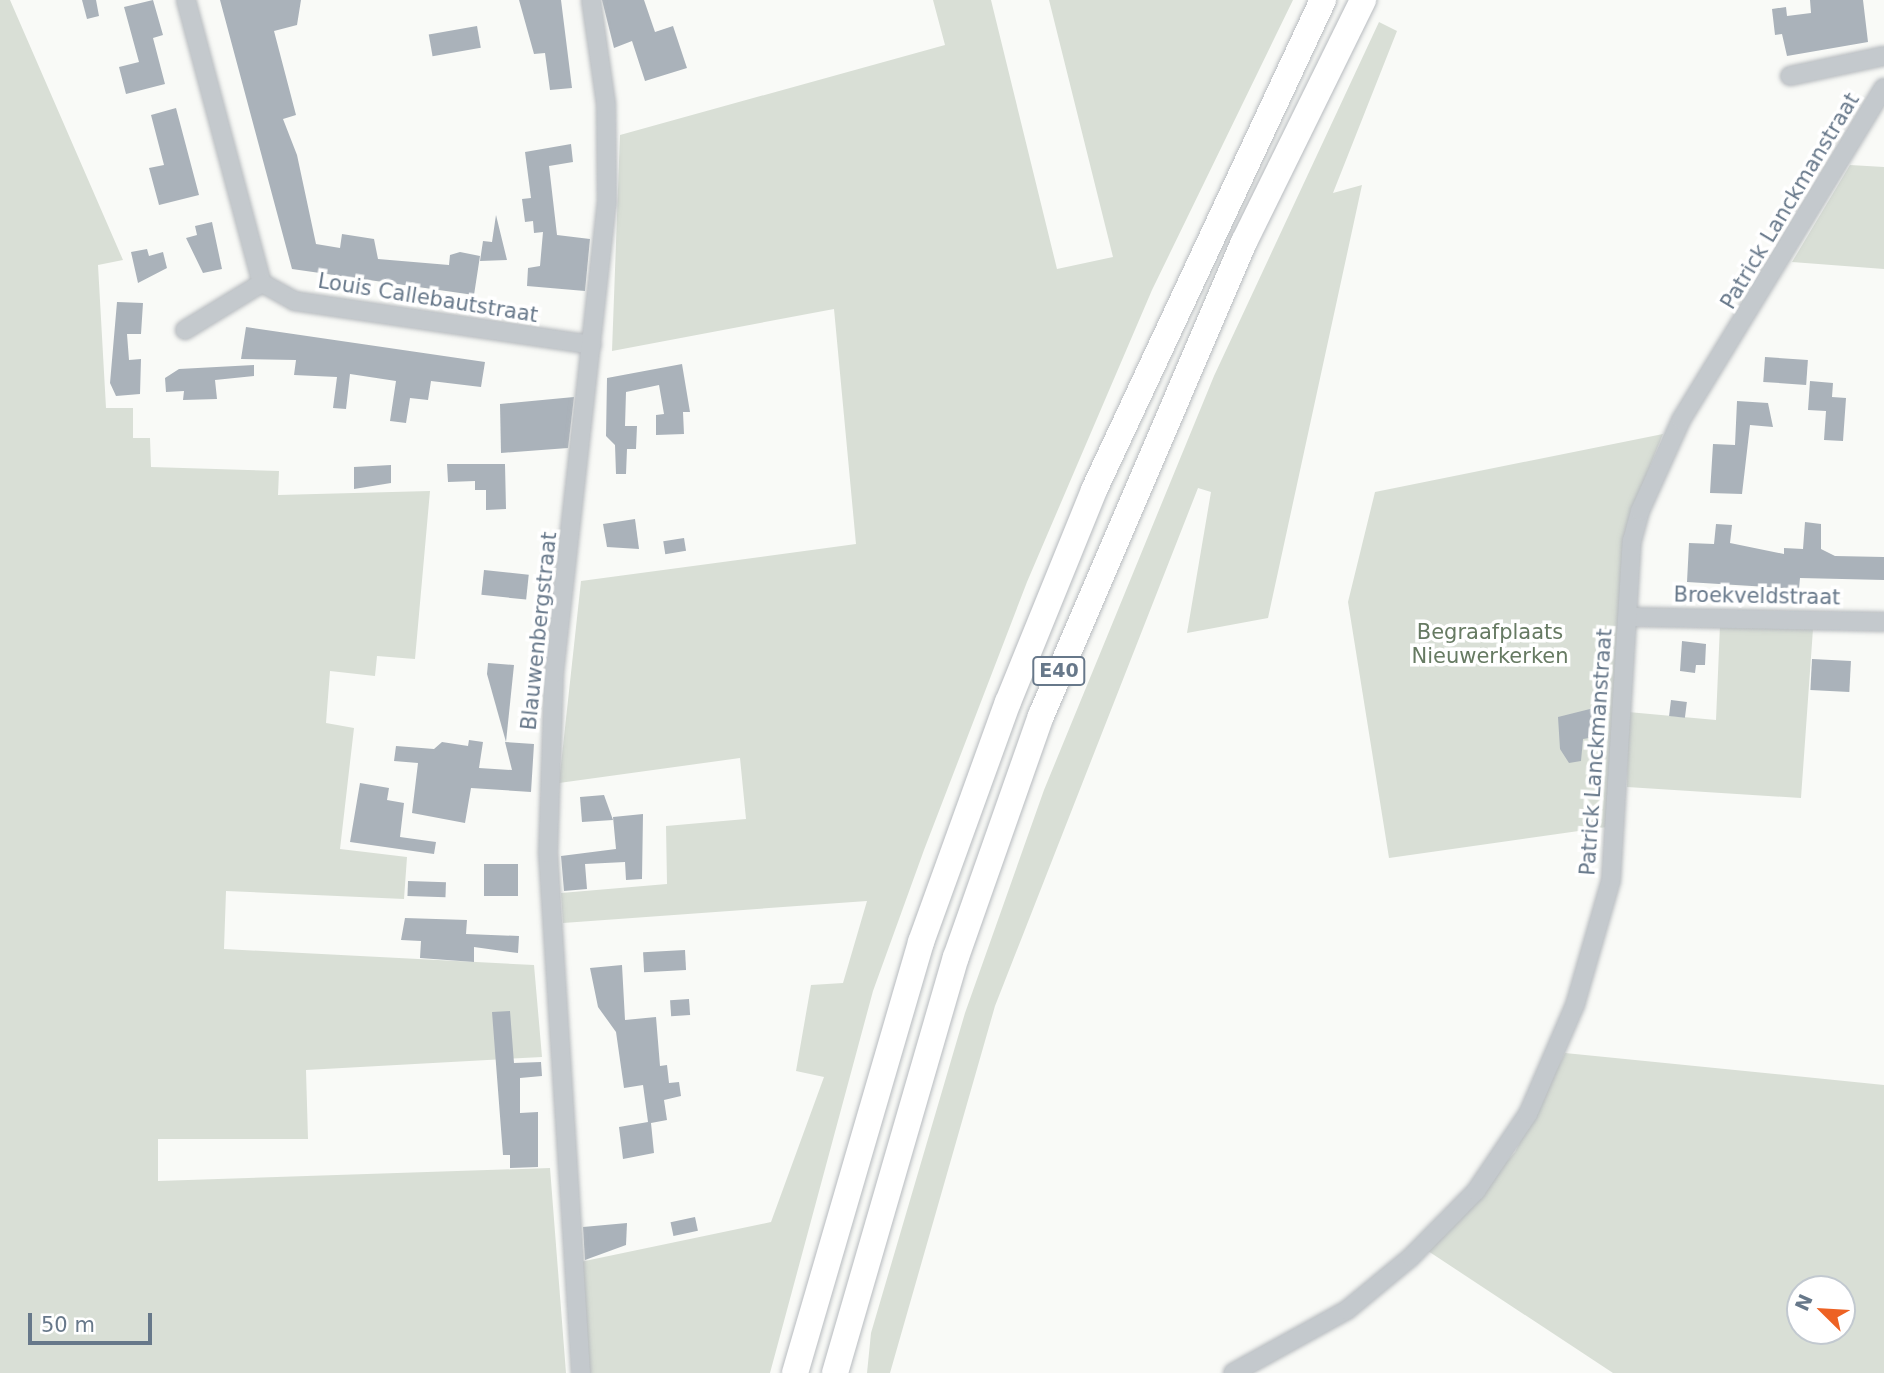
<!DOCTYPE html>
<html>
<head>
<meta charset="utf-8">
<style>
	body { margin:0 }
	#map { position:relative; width:1884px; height:1373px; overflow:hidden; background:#f9faf7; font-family:"DejaVu Sans",sans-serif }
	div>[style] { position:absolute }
	.green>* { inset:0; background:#d9dfd6 }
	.building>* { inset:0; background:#aab2ba; transform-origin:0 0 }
	.roads { filter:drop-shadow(0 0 2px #b7bbbf) drop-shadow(0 0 2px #b7bbbf) }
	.minor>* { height:18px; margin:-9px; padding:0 9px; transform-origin:9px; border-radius:9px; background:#c4c9cd }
	.highway>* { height:26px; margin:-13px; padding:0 13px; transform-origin:13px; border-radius:13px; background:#fff }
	span { translate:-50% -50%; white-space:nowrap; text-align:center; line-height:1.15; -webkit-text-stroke:7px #fff; paint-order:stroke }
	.shield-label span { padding:2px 5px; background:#fff; border:2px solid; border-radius:5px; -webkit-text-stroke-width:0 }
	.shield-label { font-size:19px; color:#67788a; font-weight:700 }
	.street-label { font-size:21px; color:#67788a }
	.park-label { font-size:21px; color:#667a62 }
	.north { position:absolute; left:1786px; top:1275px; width:70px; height:70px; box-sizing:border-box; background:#fff; border:2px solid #c2c9d0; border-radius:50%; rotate:294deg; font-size:19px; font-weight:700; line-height:28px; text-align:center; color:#67788a }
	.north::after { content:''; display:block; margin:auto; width:24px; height:32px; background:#ed6224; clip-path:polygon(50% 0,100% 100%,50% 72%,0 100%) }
	.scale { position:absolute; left:28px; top:1313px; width:124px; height:32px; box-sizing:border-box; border:4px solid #67788a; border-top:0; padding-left:9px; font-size:21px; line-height:24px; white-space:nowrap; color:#67788a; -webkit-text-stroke:5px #fff; paint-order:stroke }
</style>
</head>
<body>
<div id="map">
	<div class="green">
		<div style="clip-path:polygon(0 0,10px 0,123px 260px,98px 265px,106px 408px,133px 408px,133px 438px,150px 438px,151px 467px,279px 471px,278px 495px,430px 491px,415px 659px,377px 656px,375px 676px,330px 671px,326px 723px,354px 728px,340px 849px,407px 857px,404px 899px,226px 891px,224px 949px,534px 965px,542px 1057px,306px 1070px,308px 1139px,158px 1139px,158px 1181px,550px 1168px,566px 1373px,0 1373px)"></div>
		<div style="clip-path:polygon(933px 0,991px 0,1057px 269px,1113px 257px,1049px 0,1293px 0,1152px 290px,1027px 582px,924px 850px,873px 991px,770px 1373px,589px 1373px,580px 1262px,771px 1222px,824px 1077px,796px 1071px,811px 985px,843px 983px,867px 901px,563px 923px,561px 893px,667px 884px,666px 826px,746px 819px,740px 758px,559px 783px,581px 581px,856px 544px,834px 309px,612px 351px,620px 135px,945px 45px)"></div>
		<div style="clip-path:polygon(1379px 22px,1397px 31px,1333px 193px,1362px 185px,1268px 618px,1187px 633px,1211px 492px,1198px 488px,995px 1006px,890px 1373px,867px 1373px,871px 1333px,965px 1013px,1044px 790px,1214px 376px)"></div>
		<div style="clip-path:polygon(1850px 165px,1884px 167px,1884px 269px,1792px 262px)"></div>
		<div style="clip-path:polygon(1663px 434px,1633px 508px,1614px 826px,1389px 858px,1348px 602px,1375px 492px)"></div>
		<div style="clip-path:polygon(1720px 625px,1813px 629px,1801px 798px,1627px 787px,1628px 712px,1716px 720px)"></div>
		<div style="clip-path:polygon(evenodd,1565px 1053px,1884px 1085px,1884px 1373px,1613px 1373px,1428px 1251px,1515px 1152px,1565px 1053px,1800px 1289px,1842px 1289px,1842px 1331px,1800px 1331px,1800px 1289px)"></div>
	</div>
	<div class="building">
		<div style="clip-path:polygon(82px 0,96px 0,99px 16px,87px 19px)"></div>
		<div style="clip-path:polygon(153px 0,163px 35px,153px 38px,165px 84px,126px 94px,119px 67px,139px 62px,124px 7px)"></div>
		<div style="clip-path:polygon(220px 0,301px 0,297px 25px,274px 31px,296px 115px,283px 119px,297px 155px,316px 244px,340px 248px,342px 234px,374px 239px,378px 259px,449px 265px,450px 255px,460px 252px,480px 256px,474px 295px,292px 269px)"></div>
		<div style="clip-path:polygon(519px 0,561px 0,572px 88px,550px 90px,545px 53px,534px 54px)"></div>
		<div style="clip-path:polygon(602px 0,644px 0,655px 32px,673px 26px,687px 68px,645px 81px,632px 41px,614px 48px)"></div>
		<div style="clip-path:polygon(1810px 0,1863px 0,1868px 42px,1787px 56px,1782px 34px,1775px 35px,1772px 9px,1786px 7px,1787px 16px,1811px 13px)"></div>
		<div style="left:477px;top:26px;width:22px;height:49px;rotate:80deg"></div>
		<div style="clip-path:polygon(176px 108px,199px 195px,159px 205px,149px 168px,164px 165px,151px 115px)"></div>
		<div style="clip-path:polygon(571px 144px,573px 162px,549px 166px,551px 183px,557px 235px,590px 239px,585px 291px,527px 286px,528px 268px,540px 266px,543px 232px,534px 233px,533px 221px,525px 222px,522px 199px,531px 198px,525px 152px)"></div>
		<div style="clip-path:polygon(496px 215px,507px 260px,480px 261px,483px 241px,492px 242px)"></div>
		<div style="clip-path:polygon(212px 222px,222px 269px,203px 273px,186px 238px,197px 235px,195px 226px)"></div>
		<div style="clip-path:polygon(147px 249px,149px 256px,163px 252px,167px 268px,138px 283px,131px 252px)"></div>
		<div style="clip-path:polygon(117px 302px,143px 303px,141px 334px,127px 334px,129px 360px,141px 359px,140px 394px,116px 396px,110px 383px)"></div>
		<div style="clip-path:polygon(246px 327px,485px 362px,481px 387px,431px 381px,428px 400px,410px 398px,406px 423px,390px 421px,396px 381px,350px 374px,346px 409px,333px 408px,337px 377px,294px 375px,296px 360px,241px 359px)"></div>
		<div style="left:1765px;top:357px;width:43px;height:25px;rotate:4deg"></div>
		<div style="clip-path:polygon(682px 364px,690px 412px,683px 412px,684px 434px,656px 435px,656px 415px,664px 414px,659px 385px,626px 392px,625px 426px,637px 426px,636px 449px,627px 449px,626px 474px,616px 474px,615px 445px,606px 436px,607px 378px)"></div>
		<div style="clip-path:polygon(254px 365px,254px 376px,215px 380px,217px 399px,183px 400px,184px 391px,166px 392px,165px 378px,179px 369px)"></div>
		<div style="clip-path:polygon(1810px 381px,1833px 383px,1832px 397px,1846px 398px,1843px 441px,1824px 440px,1826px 411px,1808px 410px)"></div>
		<div style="clip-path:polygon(574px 397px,568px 448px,501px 453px,500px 404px)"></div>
		<div style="clip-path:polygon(1737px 401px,1768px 403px,1773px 427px,1750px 425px,1742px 494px,1710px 493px,1713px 444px,1735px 445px)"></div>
		<div style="clip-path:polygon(447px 464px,505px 464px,506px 509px,486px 510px,486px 490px,475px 490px,475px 481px,448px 482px)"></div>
		<div style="clip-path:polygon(391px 465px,391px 483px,354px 489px,354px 467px)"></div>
		<div style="clip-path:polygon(635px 519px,639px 549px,607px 547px,603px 524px)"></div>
		<div style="clip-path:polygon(1805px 522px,1821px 524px,1821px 549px,1835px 556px,1884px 557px,1884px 580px,1800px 578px,1799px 589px,1687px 582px,1689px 543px,1714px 544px,1716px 524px,1732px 525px,1730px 543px,1784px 554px,1784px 548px,1803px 549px)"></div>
		<div style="left:684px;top:538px;width:13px;height:21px;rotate:81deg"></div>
		<div style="left:484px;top:570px;width:45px;height:25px;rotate:6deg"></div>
		<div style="clip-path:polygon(1682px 641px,1706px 644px,1705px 665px,1696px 665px,1695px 673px,1680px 671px)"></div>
		<div style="left:1812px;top:659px;width:39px;height:31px;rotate:3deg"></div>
		<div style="clip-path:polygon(488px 663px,514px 665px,506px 742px,487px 674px)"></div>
		<div style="left:1671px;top:700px;width:16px;height:16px;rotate:7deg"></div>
		<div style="clip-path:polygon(1602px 706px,1607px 735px,1583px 739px,1581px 761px,1569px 763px,1560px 749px,1558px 717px)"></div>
		<div style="clip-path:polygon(469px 740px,483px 742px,479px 768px,512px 770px,505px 742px,534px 744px,531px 792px,471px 788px,465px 823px,412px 813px,418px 763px,394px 761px,396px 746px,434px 749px,442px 742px,468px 746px)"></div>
		<div style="clip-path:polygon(360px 783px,389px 788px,387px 800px,404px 803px,400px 837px,436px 842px,434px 854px,350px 842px)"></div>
		<div style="clip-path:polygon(604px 795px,613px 820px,582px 822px,580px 797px)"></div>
		<div style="clip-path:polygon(643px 814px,642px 879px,626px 880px,625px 862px,585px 864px,587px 889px,564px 891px,561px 856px,616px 849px,613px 817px)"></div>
		<div style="left:484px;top:864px;width:34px;height:32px"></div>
		<div style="left:408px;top:881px;width:38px;height:15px;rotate:2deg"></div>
		<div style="clip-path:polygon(405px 918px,467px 920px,466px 934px,519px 936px,518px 953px,474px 947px,474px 962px,420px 958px,421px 941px,401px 940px)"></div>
		<div style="left:685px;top:950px;width:20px;height:42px;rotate:87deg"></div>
		<div style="clip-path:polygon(622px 965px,625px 1020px,656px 1017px,660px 1066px,667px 1065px,669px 1083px,679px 1082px,681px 1096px,664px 1100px,667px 1120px,651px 1123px,654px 1153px,623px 1159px,619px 1127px,648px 1122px,643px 1085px,624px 1088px,616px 1032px,598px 1007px,590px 968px)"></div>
		<div style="left:689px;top:999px;width:16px;height:19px;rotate:86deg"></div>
		<div style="clip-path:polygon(510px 1011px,514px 1063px,541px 1062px,542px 1076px,520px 1078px,520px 1113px,538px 1112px,538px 1167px,510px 1168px,510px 1155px,503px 1155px,492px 1012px)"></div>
		<div style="left:695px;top:1217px;width:14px;height:25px;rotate:78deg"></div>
		<div style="clip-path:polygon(627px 1223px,626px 1245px,585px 1260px,583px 1227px)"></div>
	</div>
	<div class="roads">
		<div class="minor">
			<div style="left:186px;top:0;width:293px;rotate:75deg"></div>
			<div style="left:262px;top:283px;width:37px;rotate:29deg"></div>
			<div style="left:294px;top:301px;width:301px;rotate:8.4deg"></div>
			<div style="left:1790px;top:76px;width:96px;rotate:-12deg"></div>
			<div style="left:185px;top:330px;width:90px;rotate:-31.4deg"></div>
			<div style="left:1629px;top:617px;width:255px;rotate:1.1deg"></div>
			<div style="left:581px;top:1373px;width:521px;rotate:-93.63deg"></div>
			<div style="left:548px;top:853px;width:180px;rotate:-88.1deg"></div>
			<div style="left:554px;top:673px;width:472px;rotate:-83.6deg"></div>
			<div style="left:607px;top:204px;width:100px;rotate:-90.6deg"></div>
			<div style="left:606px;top:104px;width:105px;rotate:-98.2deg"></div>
			<div style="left:1233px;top:1373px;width:130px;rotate:-28.9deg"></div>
			<div style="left:1347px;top:1310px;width:83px;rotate:-39.6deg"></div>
			<div style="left:1411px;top:1257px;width:93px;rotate:-45.4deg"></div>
			<div style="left:1476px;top:1191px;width:93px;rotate:-56deg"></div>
			<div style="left:1528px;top:1114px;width:119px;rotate:-66.7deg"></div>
			<div style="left:1575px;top:1005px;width:130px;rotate:-73.9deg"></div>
			<div style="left:1611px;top:880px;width:340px;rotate:-86.5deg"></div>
			<div style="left:1632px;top:541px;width:31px;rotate:-75deg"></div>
			<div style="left:1640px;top:511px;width:100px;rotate:-65.7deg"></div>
			<div style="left:1681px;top:420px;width:389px;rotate:-58.6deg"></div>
		</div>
		<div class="highway">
			<div style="left:795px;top:1373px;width:449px;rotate:-73.7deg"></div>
			<div style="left:921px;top:942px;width:255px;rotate:-70.1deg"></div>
			<div style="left:1008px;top:702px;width:229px;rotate:-67.9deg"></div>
			<div style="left:1094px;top:490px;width:541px;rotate:-64.95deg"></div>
			<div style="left:835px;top:1373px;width:433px;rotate:-73.8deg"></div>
			<div style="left:956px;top:957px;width:256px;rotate:-70.6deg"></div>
			<div style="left:1041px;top:716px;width:516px;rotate:-66.82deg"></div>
			<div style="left:1244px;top:242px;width:270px;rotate:-63.8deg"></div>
		</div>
	</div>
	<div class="shield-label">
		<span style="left:1059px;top:671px">E40</span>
	</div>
	<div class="street-label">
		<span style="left:1790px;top:201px;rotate:-59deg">Patrick Lanckmanstraat</span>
		<span style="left:428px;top:298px;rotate:9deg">Louis Callebautstraat</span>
		<span style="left:1757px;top:596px;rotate:1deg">Broekveldstraat</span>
		<span style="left:539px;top:631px;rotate:-84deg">Blauwenbergstraat</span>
		<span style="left:1596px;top:752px;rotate:-86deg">Patrick Lanckmanstraat</span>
	</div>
	<div class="park-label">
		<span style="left:1490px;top:644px">Begraafplaats<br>Nieuwerkerken</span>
	</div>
	<div class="north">N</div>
	<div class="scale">50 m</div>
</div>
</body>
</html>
